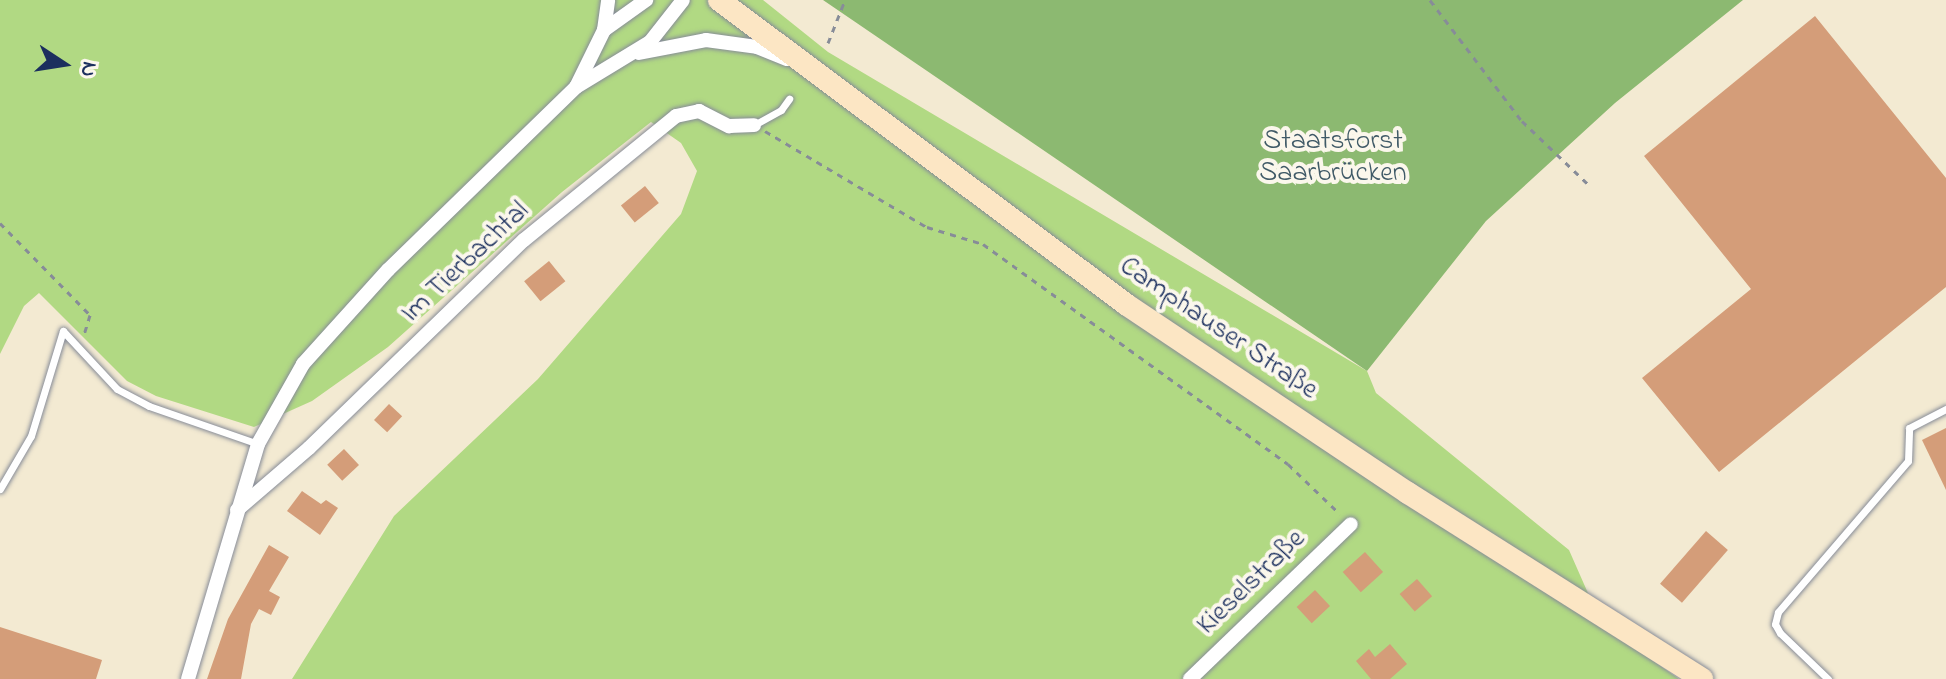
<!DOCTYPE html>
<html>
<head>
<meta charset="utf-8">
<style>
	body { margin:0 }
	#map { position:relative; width:1946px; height:679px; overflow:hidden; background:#f3ead2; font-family:"Indie Flower",sans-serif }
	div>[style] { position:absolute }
	.green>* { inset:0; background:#b1d983 }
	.forest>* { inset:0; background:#8cb971 }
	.building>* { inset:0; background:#d49d79; transform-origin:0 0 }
	.path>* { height:3px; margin-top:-1.5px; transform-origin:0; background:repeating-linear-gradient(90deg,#878c98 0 6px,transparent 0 12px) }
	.roads { filter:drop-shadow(0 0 2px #878c98) drop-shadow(0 0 2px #878c98) }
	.lane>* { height:7px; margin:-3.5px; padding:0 3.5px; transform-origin:3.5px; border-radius:3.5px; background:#fff }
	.street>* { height:14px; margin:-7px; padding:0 7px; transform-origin:7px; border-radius:7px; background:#fff }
	.secondary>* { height:22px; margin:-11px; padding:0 11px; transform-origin:11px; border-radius:11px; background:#fce6c4 }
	span { translate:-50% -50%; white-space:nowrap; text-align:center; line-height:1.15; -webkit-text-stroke:8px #fbf7ec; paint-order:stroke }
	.park-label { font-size:28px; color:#405a67 }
	.street-label { font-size:28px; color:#1b2f5e }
	.north { position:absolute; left:24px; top:24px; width:80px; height:80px; -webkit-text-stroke:6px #fbf7ec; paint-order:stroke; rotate:102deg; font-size:22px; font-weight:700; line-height:32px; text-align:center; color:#1b2f5e }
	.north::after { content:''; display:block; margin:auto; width:28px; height:36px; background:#1b2f5e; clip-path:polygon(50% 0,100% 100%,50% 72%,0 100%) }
</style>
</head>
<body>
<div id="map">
	<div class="green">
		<div style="clip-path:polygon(0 0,763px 0,828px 52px,1367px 371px,1376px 393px,1569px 550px,1602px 625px,1679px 679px,292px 679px,394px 516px,538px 379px,681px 214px,697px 171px,681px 143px,651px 122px,562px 192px,388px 347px,312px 401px,254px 427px,156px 396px,127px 381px,39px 293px,24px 306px,0 354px)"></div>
	</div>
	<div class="forest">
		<div style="clip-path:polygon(823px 0,1743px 0,1615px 103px,1486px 221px,1367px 371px)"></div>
	</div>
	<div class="building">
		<div style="clip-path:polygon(1815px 16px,1946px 178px,1946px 287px,1719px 472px,1642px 378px,1751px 289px,1644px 156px)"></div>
		<div style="left:645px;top:186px;width:22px;height:31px;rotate:51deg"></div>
		<div style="left:549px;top:261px;width:26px;height:32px;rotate:51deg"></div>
		<div style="left:389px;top:404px;width:18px;height:22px;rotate:43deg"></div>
		<div style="clip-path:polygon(1946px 428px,1946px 490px,1922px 440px)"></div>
		<div style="left:344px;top:449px;width:22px;height:23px;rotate:47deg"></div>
		<div style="clip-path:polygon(302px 491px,321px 504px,326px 500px,338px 508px,320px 535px,287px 511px)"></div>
		<div style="left:1706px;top:531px;width:29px;height:70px;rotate:41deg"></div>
		<div style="clip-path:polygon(269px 545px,289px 557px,269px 591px,280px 597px,271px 615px,259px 609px,251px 624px,241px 679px,207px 679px,228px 619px)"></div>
		<div style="left:1365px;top:552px;width:27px;height:30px;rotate:48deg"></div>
		<div style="left:1417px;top:579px;width:23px;height:23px;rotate:49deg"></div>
		<div style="left:1315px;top:590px;width:22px;height:25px;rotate:47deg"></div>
		<div style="clip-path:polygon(0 627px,102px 660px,96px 679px,0 679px)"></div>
		<div style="clip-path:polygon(1390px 644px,1407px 664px,1390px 679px,1371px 679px,1356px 661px,1369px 649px,1375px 657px)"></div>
	</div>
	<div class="path">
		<div style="left:1430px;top:0;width:152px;rotate:52.8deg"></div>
		<div style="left:1522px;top:121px;width:91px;rotate:43.7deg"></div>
		<div style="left:828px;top:43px;width:46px;rotate:-68.4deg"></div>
		<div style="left:765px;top:131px;width:188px;rotate:30.7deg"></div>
		<div style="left:927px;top:227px;width:59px;rotate:16.9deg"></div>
		<div style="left:983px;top:244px;width:376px;rotate:35.8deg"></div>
		<div style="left:1288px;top:464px;width:72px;rotate:43.9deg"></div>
		<div style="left:0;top:223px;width:129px;rotate:45.6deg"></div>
		<div style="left:90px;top:315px;width:21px;rotate:107deg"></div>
	</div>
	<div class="roads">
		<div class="lane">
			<div style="left:754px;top:125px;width:31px;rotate:-29deg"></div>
			<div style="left:781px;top:110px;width:14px;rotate:-54deg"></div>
			<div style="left:0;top:489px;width:61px;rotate:-59.7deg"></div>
			<div style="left:31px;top:436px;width:110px;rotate:-73.1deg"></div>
			<div style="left:63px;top:331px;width:79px;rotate:47deg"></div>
			<div style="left:117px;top:389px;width:36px;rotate:28deg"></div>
			<div style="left:149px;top:406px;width:115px;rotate:19.2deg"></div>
			<div style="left:1828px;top:679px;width:66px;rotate:-136.2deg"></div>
			<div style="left:1780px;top:633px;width:10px;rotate:-119deg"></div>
			<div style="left:1775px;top:624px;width:12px;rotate:-76deg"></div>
			<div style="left:1778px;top:612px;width:199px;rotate:-49.3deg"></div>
			<div style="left:1908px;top:461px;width:33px;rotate:-88deg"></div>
			<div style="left:1909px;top:428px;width:42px;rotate:-27.2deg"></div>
		</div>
		<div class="street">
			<div style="left:604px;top:30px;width:52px;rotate:-35.5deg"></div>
			<div style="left:639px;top:53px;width:68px;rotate:-11deg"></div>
			<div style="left:706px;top:40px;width:51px;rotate:7.8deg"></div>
			<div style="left:757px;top:47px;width:32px;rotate:22deg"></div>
			<div style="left:576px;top:87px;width:64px;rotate:-63.8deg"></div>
			<div style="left:604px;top:30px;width:30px;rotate:-82deg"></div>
			<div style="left:237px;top:510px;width:95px;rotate:-40.7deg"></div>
			<div style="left:309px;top:448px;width:299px;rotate:-44.1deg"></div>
			<div style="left:524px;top:240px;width:196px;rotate:-39.2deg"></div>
			<div style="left:676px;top:116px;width:24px;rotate:-12deg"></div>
			<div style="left:699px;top:111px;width:34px;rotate:27deg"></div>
			<div style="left:729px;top:126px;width:25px;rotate:-2deg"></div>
			<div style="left:188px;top:679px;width:245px;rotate:-73.4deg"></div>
			<div style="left:258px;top:444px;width:92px;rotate:-60.6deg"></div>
			<div style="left:303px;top:364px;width:127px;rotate:-47.9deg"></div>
			<div style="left:388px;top:270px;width:262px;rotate:-44.2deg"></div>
			<div style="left:576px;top:87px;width:87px;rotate:-31.3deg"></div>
			<div style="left:650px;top:42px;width:53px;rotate:-51.8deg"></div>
			<div style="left:1190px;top:679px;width:223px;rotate:-43.9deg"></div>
		</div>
		<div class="secondary">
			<div style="left:719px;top:0;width:509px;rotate:36.78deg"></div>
			<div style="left:1127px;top:305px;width:338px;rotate:33.8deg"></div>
			<div style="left:1408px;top:493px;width:348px;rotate:32.3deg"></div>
		</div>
	</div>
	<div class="park-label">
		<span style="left:1333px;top:158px">Staatsforst<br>Saarbrücken</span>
	</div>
	<div class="street-label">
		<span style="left:466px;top:263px;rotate:-43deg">Im Tierbachtal</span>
		<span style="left:1218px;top:329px;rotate:34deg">Camphauser Straße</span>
		<span style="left:1252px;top:583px;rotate:-44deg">Kieselstraße</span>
	</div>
	<div class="north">N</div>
</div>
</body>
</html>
